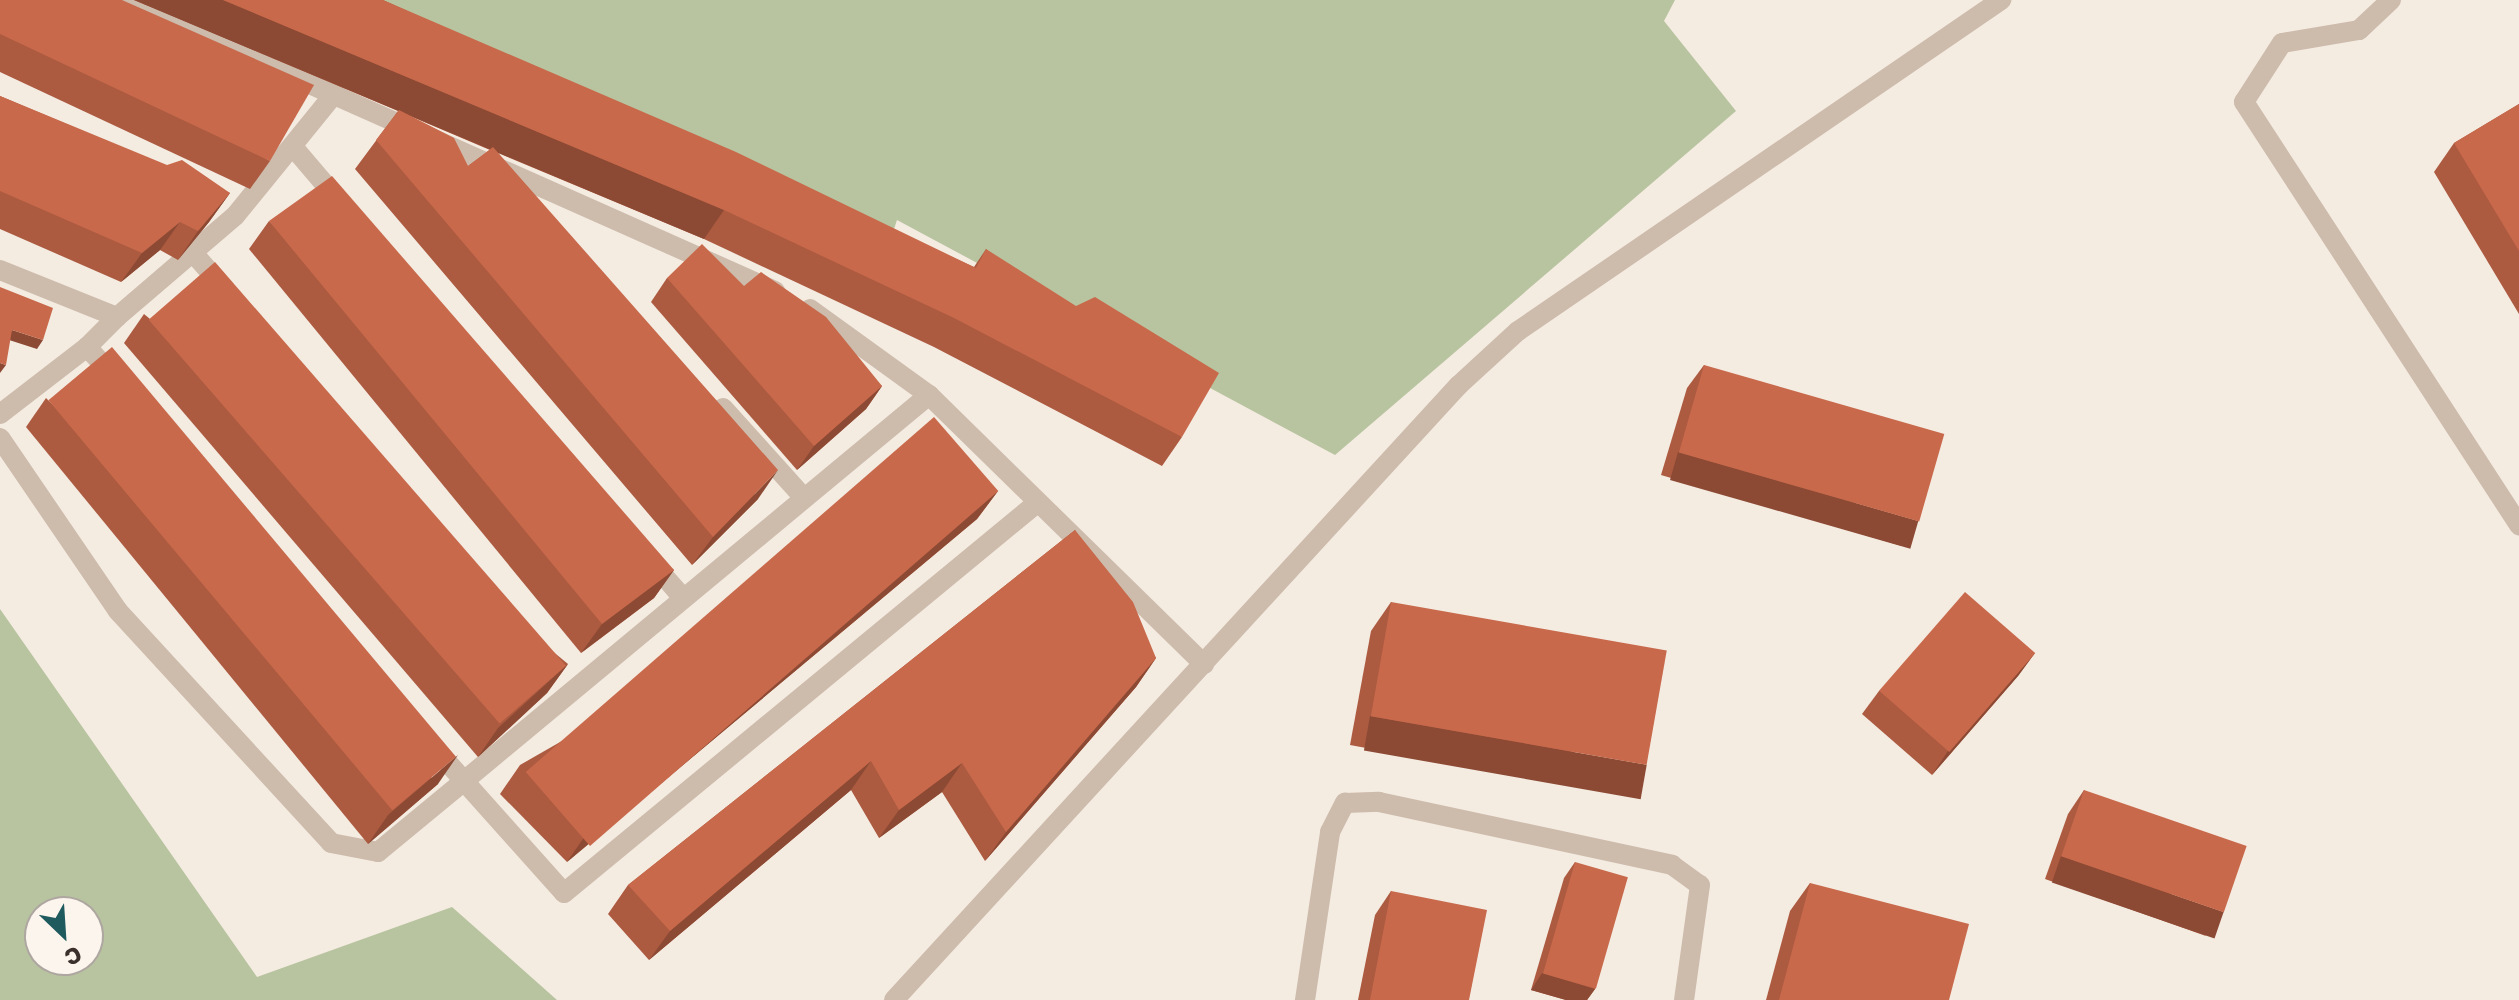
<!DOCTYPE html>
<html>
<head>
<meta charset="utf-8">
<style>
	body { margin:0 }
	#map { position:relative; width:2519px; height:1000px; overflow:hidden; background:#f4ebe1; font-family:"Golos Text",sans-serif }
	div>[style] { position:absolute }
	.green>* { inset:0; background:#b8c4a0 }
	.service>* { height:20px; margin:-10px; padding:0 10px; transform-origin:10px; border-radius:10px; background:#cdbbac }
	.wall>* { inset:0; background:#ac5a40 }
	.shaded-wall>* { inset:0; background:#8c4a34; transform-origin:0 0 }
	.building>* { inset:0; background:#c8694b; transform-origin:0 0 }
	span { translate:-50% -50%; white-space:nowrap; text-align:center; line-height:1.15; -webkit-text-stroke:6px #fbf5ee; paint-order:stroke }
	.north { position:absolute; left:24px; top:896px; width:80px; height:80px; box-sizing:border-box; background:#fbf5ee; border:2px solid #aea6a0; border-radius:50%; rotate:155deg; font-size:22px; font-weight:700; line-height:32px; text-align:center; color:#3b302b }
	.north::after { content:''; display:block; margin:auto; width:28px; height:36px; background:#1f5a5e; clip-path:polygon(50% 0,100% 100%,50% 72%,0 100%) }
</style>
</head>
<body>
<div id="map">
	<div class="green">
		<div style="clip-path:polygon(314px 0,1675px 0,1664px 21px,1736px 111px,1335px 455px,897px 220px,891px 238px)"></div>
		<div style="clip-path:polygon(evenodd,0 609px,257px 977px,452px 907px,557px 1000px,0 1000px,0 609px,40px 912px,88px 912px,88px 960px,40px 960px,40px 912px)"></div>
	</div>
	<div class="service">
		<div style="left:121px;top:0;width:716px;rotate:23.99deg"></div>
		<div style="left:2391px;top:0;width:44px;rotate:136.8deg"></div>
		<div style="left:2359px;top:30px;width:78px;rotate:170.4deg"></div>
		<div style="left:2282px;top:43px;width:70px;rotate:122.8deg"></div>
		<div style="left:2244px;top:102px;width:505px;rotate:56.97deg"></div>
		<div style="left:294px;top:148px;width:71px;rotate:49.6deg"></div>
		<div style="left:194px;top:254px;width:45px;rotate:48.6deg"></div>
		<div style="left:0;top:270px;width:126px;rotate:21.9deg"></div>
		<div style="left:117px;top:317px;width:42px;rotate:135deg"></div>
		<div style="left:87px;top:347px;width:42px;rotate:47.9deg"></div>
		<div style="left:810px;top:309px;width:147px;rotate:35.9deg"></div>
		<div style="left:929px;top:395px;width:385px;rotate:44.4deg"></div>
		<div style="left:117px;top:317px;width:155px;rotate:-40.6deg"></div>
		<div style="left:235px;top:216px;width:159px;rotate:-50.9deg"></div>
		<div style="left:929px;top:395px;width:604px;rotate:140.3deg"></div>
		<div style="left:464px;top:781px;width:150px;rotate:48.2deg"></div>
		<div style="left:564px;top:893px;width:613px;rotate:-39.51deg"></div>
		<div style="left:723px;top:408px;width:120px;rotate:48deg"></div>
		<div style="left:0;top:414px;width:110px;rotate:-37.6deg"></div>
		<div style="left:0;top:438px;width:209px;rotate:55.7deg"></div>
		<div style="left:118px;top:611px;width:315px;rotate:47.4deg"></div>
		<div style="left:331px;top:843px;width:48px;rotate:10.8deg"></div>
		<div style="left:378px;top:852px;width:112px;rotate:-39.5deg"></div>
		<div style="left:464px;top:781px;width:45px;rotate:-131.4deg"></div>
		<div style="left:649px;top:559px;width:52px;rotate:48.9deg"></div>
		<div style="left:894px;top:1000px;width:835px;rotate:-47.43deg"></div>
		<div style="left:1459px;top:385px;width:80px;rotate:-42.5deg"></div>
		<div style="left:1518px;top:331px;width:586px;rotate:-34.42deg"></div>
		<div style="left:1305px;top:1000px;width:170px;rotate:-81.5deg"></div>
		<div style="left:1330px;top:832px;width:33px;rotate:-63deg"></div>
		<div style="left:1345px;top:803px;width:34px;rotate:-2deg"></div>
		<div style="left:1379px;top:802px;width:300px;rotate:12.1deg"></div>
		<div style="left:1672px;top:865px;width:34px;rotate:36deg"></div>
		<div style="left:1700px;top:885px;width:116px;rotate:97.9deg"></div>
	</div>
	<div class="wall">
		<div style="clip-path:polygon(0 0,270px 161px,250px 189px,0 72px)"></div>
		<div style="clip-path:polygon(evenodd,134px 0,383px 0,974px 267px,986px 249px,1182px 437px,1162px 466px,934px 347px,704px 239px,498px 153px,758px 499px,692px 565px,355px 169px,398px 111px,134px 0,410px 116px,490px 150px,468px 166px,410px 116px)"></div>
		<div style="clip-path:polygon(0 96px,230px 193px,209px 222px,178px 260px,160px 250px,121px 282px,0 229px)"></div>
		<div style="clip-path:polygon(2519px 104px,2519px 314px,2434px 172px,2454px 143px)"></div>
		<div style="clip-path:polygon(269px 221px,674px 570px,654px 598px,581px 653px,249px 249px)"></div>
		<div style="clip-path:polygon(667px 278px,744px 286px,882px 386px,866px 409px,797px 470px,651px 302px)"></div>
		<div style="clip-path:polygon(144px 314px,568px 664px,547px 693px,478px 757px,124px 343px)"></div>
		<div style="clip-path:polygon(1704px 365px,1902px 546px,1661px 475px,1687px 388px)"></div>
		<div style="clip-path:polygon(46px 398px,438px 784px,368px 844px,26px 427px)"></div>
		<div style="clip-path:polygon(998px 491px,977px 519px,567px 862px,500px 794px,520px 765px)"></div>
		<div style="clip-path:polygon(1075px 530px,1156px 658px,1136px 687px,985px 861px,942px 792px,879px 838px,851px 790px,649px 960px,608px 914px,628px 885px)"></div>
		<div style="clip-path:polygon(1391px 602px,1626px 796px,1350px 745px,1371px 631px)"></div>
		<div style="clip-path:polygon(2035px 653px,2018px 676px,1932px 775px,1862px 714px,1879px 691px)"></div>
		<div style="clip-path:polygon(2084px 790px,2206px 936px,2045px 879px,2068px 814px)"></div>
		<div style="clip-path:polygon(1575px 862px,1595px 989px,1587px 1000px,1566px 1000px,1531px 990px,1564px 878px)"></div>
		<div style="clip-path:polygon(1810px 883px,1949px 1000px,1766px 1000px,1790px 911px)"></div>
		<div style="clip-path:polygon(1391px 891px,1469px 1000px,1358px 1000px,1375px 915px)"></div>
	</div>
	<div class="shaded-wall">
		<div style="clip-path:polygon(134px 0,223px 0,724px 210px,704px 239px)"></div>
		<div style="clip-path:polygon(230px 193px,209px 222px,178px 260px,198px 231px)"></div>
		<div style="clip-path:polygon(180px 222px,160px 250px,121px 282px,142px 253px)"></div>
		<div style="clip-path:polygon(12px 330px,43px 340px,37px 349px,6px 339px)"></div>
		<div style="clip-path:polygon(0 363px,6px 365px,0 373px)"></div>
		<div style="clip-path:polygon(882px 386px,866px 409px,797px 470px,814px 446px)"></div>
		<div style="left:1678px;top:452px;width:250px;height:29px;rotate:16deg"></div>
		<div style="clip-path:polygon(778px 470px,758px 499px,692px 565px,713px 537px)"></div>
		<div style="clip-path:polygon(998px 491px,977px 519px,567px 862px,587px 833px)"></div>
		<div style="clip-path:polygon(674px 570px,654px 598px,581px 653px,602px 624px)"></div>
		<div style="clip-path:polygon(2035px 653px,2018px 676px,1932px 775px,1948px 751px)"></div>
		<div style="clip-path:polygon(1156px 658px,1136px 687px,985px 861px,1006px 832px)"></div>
		<div style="clip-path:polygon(568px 664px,547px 693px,478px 757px,498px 728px)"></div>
		<div style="left:1370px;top:716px;width:281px;height:35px;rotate:10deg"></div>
		<div style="clip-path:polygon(458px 755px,438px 784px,368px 844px,388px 815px)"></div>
		<div style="clip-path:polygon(871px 761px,851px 790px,649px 960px,670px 931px)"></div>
		<div style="clip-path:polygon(962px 763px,942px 792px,879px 838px,899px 810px)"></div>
		<div style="left:2061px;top:856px;width:172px;height:28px;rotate:19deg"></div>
		<div style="clip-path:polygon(1542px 973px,1595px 989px,1587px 1000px,1566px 1000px,1531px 990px)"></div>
	</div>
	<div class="building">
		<div style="clip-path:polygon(0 0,122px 0,314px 85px,270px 161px,0 34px)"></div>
		<div style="clip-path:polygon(223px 0,383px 0,736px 152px,976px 268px,986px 249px,1076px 306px,1095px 297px,1219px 373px,1182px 437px,954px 318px,724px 210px)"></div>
		<div style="clip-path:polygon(0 96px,167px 165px,182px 160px,230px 193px,198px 231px,180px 222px,142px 253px,0 191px)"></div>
		<div style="clip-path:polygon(2519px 104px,2519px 251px,2454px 143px)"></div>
		<div style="clip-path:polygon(399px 110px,454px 138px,468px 166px,493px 147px,778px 470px,713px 537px,376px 140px)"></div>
		<div style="clip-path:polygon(332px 176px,674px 570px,602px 624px,269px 221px)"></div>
		<div style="clip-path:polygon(702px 244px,744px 286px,761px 272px,826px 317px,882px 386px,814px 446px,667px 278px)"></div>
		<div style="left:215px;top:262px;width:535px;height:88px;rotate:49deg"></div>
		<div style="clip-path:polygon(0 287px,53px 308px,43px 340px,12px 330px,6px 365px,0 363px)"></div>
		<div style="left:112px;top:347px;width:535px;height:83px;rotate:50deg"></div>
		<div style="left:1704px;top:365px;width:250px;height:91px;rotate:16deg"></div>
		<div style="left:934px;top:417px;width:98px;height:541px;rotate:49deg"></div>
		<div style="clip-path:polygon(1075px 530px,1133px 602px,1156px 658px,1006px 832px,962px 763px,899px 810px,871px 761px,670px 931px,628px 885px)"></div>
		<div style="left:1965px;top:592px;width:93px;height:131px;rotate:41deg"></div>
		<div style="left:1391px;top:602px;width:280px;height:116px;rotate:10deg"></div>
		<div style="left:2084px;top:790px;width:172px;height:70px;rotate:19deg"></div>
		<div style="left:1575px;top:862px;width:55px;height:116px;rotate:16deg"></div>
		<div style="clip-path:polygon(1810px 883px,1969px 924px,1949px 1000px,1779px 1000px)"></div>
		<div style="clip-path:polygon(1391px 891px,1487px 910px,1469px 1000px,1370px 1000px)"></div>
	</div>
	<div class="north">С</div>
</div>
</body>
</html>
